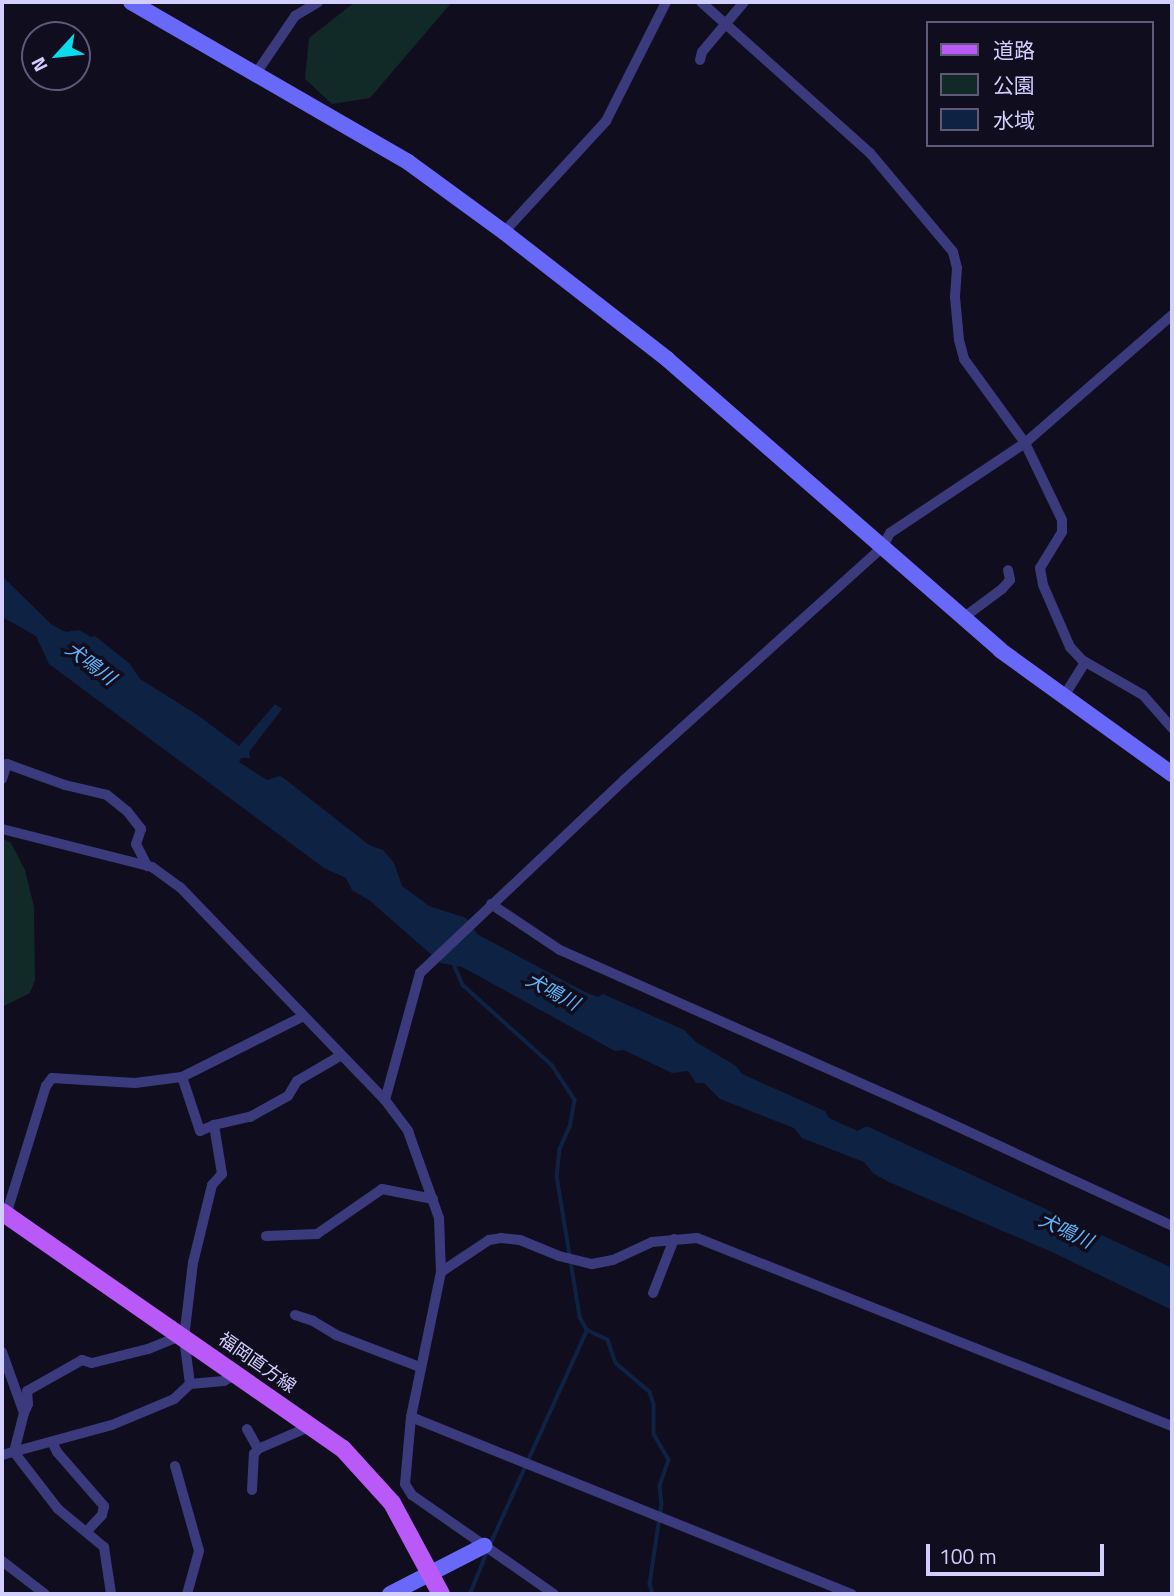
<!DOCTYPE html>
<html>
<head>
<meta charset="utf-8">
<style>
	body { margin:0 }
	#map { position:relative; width:1174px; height:1596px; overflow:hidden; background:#100d1f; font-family:"Titillium Web","Noto Sans JP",sans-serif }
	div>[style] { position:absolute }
	.green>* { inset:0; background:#112927 }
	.water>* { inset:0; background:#0e2343 }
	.stream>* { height:3.5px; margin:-1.75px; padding:0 1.75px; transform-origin:1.75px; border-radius:1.75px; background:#0e2343 }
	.river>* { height:21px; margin:-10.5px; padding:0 10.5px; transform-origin:10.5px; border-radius:10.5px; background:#0e2343 }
	.street>* { height:10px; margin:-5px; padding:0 5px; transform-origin:5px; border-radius:5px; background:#3b3a7c }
	.secondary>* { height:16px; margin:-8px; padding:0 8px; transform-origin:8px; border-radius:8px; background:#6969f9 }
	.primary>* { height:18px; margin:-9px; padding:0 9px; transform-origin:9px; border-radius:9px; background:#b959f8 }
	span { translate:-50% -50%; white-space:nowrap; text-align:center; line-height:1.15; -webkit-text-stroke:7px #100d1f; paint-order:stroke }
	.street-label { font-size:18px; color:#d2cefd }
	.water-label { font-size:19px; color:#60b6f9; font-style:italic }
	.frame { position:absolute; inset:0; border:4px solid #d2cefd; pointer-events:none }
	.legend { position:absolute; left:926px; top:21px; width:228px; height:126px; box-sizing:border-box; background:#100d1f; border:2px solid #5e5a78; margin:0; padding:9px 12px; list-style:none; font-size:21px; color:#d2cefd }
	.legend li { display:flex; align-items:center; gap:14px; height:35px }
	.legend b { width:35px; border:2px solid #5e5a78 }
	.north { position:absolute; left:21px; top:21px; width:70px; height:70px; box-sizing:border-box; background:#100d1f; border:2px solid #5e5a78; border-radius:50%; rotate:243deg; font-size:19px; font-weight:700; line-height:28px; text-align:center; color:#d2cefd }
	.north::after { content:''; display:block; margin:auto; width:24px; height:32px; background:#0adced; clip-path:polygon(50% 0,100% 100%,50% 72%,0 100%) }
	.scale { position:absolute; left:926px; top:1544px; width:178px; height:32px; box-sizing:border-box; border:4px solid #d2cefd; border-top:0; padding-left:9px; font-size:21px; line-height:24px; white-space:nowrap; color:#d2cefd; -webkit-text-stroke:5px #100d1f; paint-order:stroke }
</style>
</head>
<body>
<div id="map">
	<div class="green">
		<div style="clip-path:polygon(355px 2px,452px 2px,370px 98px,332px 104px,305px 79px,309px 38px)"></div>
		<div style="clip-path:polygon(2px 838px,11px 843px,25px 870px,34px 907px,35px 980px,30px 993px,2px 1007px)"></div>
	</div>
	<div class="water">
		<div style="clip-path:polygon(2px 576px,52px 625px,66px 632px,79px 630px,91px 637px,95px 636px,130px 664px,140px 679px,196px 714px,239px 746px,275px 704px,282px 709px,249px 752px,250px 758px,241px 758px,239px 762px,267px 780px,280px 776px,286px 780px,369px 845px,383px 850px,394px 863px,402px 886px,429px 906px,466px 918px,477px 934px,585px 992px,598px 997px,603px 994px,684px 1030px,696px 1042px,736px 1066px,742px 1074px,825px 1111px,829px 1118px,882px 1142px,901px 1158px,922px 1166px,928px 1172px,974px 1189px,1057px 1230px,1172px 1270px,1172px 1310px,1052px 1252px,889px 1182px,874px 1174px,864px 1162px,802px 1138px,794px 1128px,720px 1099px,704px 1083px,696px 1083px,688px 1071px,672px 1073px,624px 1050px,615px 1051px,462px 967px,441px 963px,369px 900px,352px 890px,346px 878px,324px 868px,49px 664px,36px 636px,2px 617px)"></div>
	</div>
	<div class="stream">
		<div style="left:454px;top:964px;width:23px;rotate:67deg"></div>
		<div style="left:463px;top:985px;width:120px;rotate:42deg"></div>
		<div style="left:552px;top:1065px;width:42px;rotate:56.7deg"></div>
		<div style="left:575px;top:1100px;width:27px;rotate:100deg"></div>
		<div style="left:570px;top:1127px;width:24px;rotate:114deg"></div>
		<div style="left:560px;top:1149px;width:27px;rotate:96deg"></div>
		<div style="left:557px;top:1176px;width:143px;rotate:80.7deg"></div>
		<div style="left:580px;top:1317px;width:15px;rotate:62deg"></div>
		<div style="left:587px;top:1330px;width:23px;rotate:25deg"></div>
		<div style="left:608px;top:1340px;width:24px;rotate:71deg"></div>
		<div style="left:616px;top:1363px;width:45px;rotate:40.5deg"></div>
		<div style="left:650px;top:1392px;width:13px;rotate:72deg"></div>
		<div style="left:654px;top:1404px;width:30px;rotate:90deg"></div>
		<div style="left:654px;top:1434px;width:30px;rotate:60deg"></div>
		<div style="left:669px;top:1460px;width:28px;rotate:109deg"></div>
		<div style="left:660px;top:1486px;width:18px;rotate:84deg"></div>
		<div style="left:662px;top:1504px;width:81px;rotate:98.5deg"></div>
		<div style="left:650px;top:1584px;width:10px;rotate:73deg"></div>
		<div style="left:490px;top:1545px;width:236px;rotate:-65.7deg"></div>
		<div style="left:470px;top:1594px;width:45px;rotate:-68deg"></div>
	</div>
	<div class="river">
		<div style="left:866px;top:1137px;width:337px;rotate:24.9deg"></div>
	</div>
	<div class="street">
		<div style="left:701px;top:2px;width:227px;rotate:41.8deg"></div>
		<div style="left:870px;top:153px;width:129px;rotate:50deg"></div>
		<div style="left:953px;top:252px;width:16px;rotate:76deg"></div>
		<div style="left:957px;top:268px;width:29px;rotate:94deg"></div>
		<div style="left:955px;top:297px;width:43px;rotate:84.7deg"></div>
		<div style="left:959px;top:340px;width:20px;rotate:75deg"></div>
		<div style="left:964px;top:359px;width:104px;rotate:54deg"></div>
		<div style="left:1025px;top:443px;width:85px;rotate:64.3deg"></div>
		<div style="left:1062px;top:520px;width:12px;rotate:90deg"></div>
		<div style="left:1062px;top:532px;width:42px;rotate:121.4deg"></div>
		<div style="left:1040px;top:568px;width:17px;rotate:80deg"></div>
		<div style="left:1043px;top:585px;width:68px;rotate:66.5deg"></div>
		<div style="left:1070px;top:647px;width:18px;rotate:47deg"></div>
		<div style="left:1082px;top:660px;width:70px;rotate:29.8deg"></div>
		<div style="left:1143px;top:695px;width:44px;rotate:48.7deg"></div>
		<div style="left:700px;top:60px;width:8px;rotate:-76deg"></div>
		<div style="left:702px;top:52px;width:65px;rotate:-50deg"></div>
		<div style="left:257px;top:72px;width:68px;rotate:-55.8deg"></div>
		<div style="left:295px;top:16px;width:27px;rotate:-31deg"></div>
		<div style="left:504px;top:232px;width:151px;rotate:-47.4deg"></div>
		<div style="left:606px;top:121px;width:133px;rotate:-63.2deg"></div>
		<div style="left:963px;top:618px;width:49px;rotate:-36.6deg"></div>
		<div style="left:1002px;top:589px;width:12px;rotate:-48deg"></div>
		<div style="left:1010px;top:580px;width:10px;rotate:-101deg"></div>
		<div style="left:1064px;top:696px;width:40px;rotate:-58deg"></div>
		<div style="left:2px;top:779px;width:16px;rotate:-72deg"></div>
		<div style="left:7px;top:764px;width:62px;rotate:19.9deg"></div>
		<div style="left:65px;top:785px;width:43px;rotate:13.4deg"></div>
		<div style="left:107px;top:795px;width:26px;rotate:39deg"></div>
		<div style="left:127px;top:811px;width:23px;rotate:52deg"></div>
		<div style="left:141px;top:829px;width:16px;rotate:108deg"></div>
		<div style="left:136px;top:844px;width:25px;rotate:63deg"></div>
		<div style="left:2px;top:829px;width:155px;rotate:14.2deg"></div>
		<div style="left:152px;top:867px;width:34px;rotate:36deg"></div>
		<div style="left:180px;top:887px;width:296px;rotate:46.1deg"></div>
		<div style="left:385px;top:1100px;width:39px;rotate:53deg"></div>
		<div style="left:408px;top:1131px;width:92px;rotate:70.4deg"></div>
		<div style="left:439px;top:1218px;width:54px;rotate:87.9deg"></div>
		<div style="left:441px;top:1272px;width:148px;rotate:101.7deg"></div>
		<div style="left:411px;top:1417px;width:67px;rotate:95.1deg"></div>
		<div style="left:405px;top:1484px;width:13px;rotate:58deg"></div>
		<div style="left:412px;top:1495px;width:173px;rotate:34.9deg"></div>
		<div style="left:491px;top:904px;width:83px;rotate:33.7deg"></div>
		<div style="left:560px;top:950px;width:402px;rotate:23.9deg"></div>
		<div style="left:928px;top:1113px;width:269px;rotate:24.8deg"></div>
		<div style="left:385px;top:1100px;width:132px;rotate:-74.6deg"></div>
		<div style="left:420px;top:973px;width:281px;rotate:-43.4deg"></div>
		<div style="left:624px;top:780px;width:347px;rotate:-42deg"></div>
		<div style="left:882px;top:548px;width:17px;rotate:-62deg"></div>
		<div style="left:890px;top:533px;width:162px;rotate:-33.7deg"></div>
		<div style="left:1025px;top:443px;width:195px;rotate:-41deg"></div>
		<div style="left:214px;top:1125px;width:15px;rotate:157deg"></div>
		<div style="left:200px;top:1131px;width:57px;rotate:-108.4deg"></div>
		<div style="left:182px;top:1077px;width:136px;rotate:-26.6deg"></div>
		<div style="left:6px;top:1215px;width:135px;rotate:-72.8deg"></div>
		<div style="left:46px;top:1086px;width:10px;rotate:-53deg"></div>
		<div style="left:52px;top:1078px;width:83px;rotate:3.4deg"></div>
		<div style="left:135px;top:1083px;width:47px;rotate:-7.3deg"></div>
		<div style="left:266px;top:1236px;width:51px;rotate:-2.2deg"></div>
		<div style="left:317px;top:1234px;width:79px;rotate:-34.7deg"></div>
		<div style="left:382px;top:1189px;width:52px;rotate:11.1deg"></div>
		<div style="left:441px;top:1272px;width:58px;rotate:-33.7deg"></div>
		<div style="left:489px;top:1240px;width:12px;rotate:-9deg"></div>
		<div style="left:501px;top:1238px;width:19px;rotate:6deg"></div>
		<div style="left:520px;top:1240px;width:42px;rotate:22.3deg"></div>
		<div style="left:559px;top:1256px;width:34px;rotate:14deg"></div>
		<div style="left:592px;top:1264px;width:21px;rotate:-11deg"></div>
		<div style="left:613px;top:1260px;width:43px;rotate:-24.8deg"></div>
		<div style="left:652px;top:1242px;width:45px;rotate:-5.1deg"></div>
		<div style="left:697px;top:1238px;width:511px;rotate:21.59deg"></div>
		<div style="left:653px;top:1293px;width:58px;rotate:-68.7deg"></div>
		<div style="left:295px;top:1315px;width:19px;rotate:18deg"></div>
		<div style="left:313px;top:1321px;width:27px;rotate:31deg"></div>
		<div style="left:336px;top:1335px;width:90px;rotate:20.9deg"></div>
		<div style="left:2px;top:1352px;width:65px;rotate:70.2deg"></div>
		<div style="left:24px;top:1413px;width:40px;rotate:104.4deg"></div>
		<div style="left:14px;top:1452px;width:72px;rotate:52.3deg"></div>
		<div style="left:58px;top:1509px;width:60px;rotate:39.6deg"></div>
		<div style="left:104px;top:1547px;width:48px;rotate:81.5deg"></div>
		<div style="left:190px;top:1384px;width:46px;rotate:-97.4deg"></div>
		<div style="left:184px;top:1338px;width:76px;rotate:-83.2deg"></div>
		<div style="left:193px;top:1263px;width:80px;rotate:-76.3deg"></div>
		<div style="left:212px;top:1185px;width:15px;rotate:-48deg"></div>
		<div style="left:222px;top:1174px;width:50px;rotate:-99.3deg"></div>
		<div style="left:214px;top:1125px;width:37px;rotate:-13deg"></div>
		<div style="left:250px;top:1117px;width:43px;rotate:-28.9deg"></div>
		<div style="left:288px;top:1096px;width:17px;rotate:-59deg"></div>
		<div style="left:297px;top:1081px;width:50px;rotate:-30.2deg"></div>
		<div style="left:24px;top:1413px;width:10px;rotate:-66deg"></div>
		<div style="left:28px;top:1404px;width:13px;rotate:-94deg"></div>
		<div style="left:27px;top:1391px;width:63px;rotate:-29.4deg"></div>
		<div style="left:82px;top:1360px;width:10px;rotate:17deg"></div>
		<div style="left:92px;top:1363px;width:58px;rotate:-14deg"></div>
		<div style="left:148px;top:1349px;width:27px;rotate:-22deg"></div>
		<div style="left:173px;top:1339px;width:7px;rotate:-56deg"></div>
		<div style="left:411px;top:1417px;width:475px;rotate:21.9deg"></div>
		<div style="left:247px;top:1429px;width:23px;rotate:61deg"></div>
		<div style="left:52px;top:1442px;width:11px;rotate:63deg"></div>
		<div style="left:57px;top:1452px;width:72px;rotate:49deg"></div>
		<div style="left:104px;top:1506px;width:9px;rotate:103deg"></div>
		<div style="left:102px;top:1515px;width:23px;rotate:133deg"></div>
		<div style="left:2px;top:1455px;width:114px;rotate:-15.3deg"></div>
		<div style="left:112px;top:1425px;width:67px;rotate:-22.8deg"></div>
		<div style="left:174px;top:1399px;width:22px;rotate:-43deg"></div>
		<div style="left:190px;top:1384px;width:34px;rotate:-5deg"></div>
		<div style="left:224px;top:1381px;width:14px;rotate:-30deg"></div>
		<div style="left:175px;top:1466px;width:88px;rotate:74.2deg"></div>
		<div style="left:199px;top:1551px;width:45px;rotate:105.6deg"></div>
		<div style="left:252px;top:1490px;width:36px;rotate:-87deg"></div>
		<div style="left:254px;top:1454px;width:6px;rotate:-51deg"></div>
		<div style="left:258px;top:1449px;width:58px;rotate:-23.5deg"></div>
		<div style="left:2px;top:1561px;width:54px;rotate:37.5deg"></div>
	</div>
	<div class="secondary">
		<div style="left:131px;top:2px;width:320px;rotate:30deg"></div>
		<div style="left:408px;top:162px;width:119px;rotate:36.1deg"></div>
		<div style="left:504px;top:232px;width:207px;rotate:37.9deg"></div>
		<div style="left:667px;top:359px;width:442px;rotate:41.1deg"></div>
		<div style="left:1000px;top:650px;width:212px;rotate:35.8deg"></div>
		<div style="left:390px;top:1594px;width:106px;rotate:-27.1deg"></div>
	</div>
	<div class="primary">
		<div style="left:2px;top:1212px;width:415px;rotate:34.8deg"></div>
		<div style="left:343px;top:1449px;width:73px;rotate:47.8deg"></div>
		<div style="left:392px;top:1503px;width:103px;rotate:61.7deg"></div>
	</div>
	<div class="street-label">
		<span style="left:257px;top:1363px;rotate:35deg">福岡直方線</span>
	</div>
	<div class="water-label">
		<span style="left:91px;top:663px;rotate:37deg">犬鳴川</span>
		<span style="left:553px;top:991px;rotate:28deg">犬鳴川</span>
		<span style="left:1066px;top:1230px;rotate:25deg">犬鳴川</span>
	</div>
	<div class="frame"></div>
	<ul class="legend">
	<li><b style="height:9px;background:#b959f8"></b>道路</li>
	<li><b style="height:19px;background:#112927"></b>公園</li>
	<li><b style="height:19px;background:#0e2343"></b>水域</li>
	</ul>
	<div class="north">N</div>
	<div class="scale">100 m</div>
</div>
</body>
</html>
